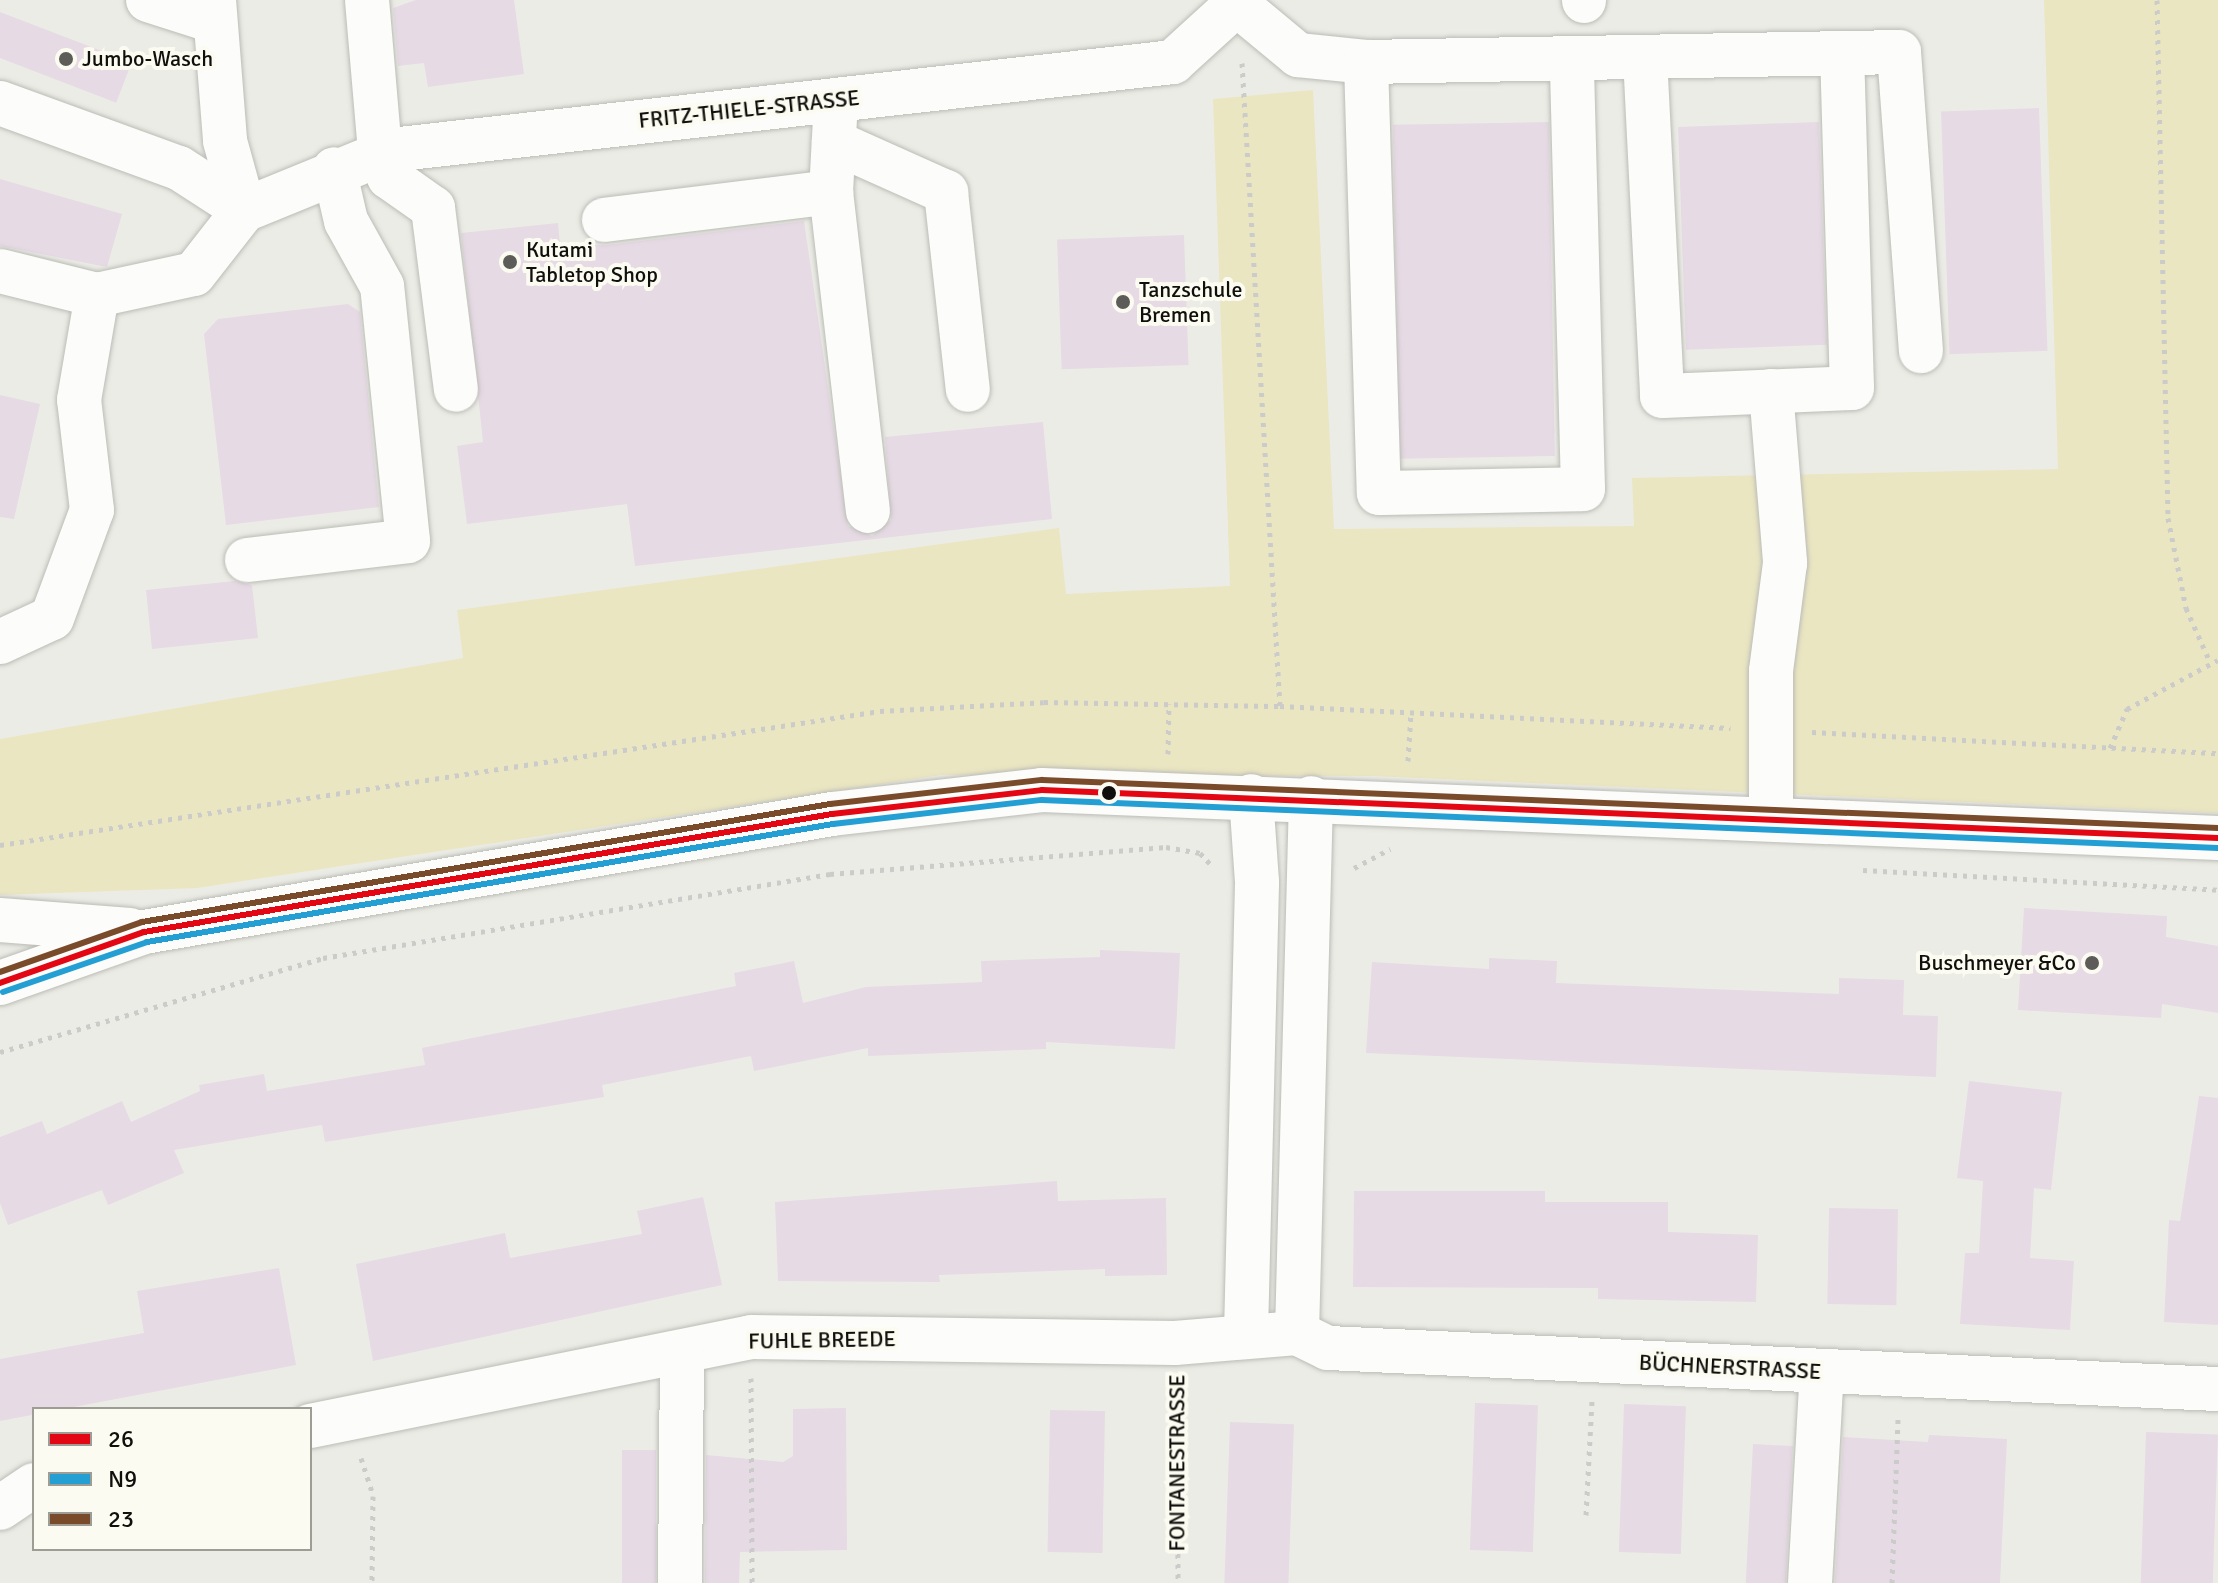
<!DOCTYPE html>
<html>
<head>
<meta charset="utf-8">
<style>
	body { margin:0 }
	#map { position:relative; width:2218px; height:1583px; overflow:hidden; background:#ecece6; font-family:Signika,sans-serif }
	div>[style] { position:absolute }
	.green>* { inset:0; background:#eae6c2 }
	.building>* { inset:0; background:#e6dae4; transform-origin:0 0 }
	.path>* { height:5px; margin-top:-2.5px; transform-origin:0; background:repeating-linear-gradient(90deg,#cbcbc9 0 4px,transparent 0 10px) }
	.roads { filter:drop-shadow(0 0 2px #bcbcb7) drop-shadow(0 0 2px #bcbcb7) }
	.minor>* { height:44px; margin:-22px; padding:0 22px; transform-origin:22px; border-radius:22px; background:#fcfcfb }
	.bus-1>* { height:6px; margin:-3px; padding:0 3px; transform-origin:3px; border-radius:3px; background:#e30613 }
	.bus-2>* { height:6px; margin:-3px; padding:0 3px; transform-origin:3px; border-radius:3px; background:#249fd3 }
	.bus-3>* { height:6px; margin:-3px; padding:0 3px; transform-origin:3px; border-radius:3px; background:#7a4b2a }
	.dots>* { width:22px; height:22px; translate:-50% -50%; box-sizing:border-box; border:4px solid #fcfbf1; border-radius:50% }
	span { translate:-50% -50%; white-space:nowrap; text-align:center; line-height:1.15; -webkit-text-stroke:8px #fcfbf1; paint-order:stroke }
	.poi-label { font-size:22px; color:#100f0c }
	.left { translate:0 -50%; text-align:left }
	.right { translate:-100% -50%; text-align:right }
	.street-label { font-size:22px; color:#100f0c }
	.legend { position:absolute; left:32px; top:1407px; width:280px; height:144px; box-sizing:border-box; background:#fcfbf1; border:2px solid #9e9d95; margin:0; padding:10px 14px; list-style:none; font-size:24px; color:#100f0c }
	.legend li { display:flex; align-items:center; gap:16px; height:40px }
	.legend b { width:40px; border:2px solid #9e9d95 }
</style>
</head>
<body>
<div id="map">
	<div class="green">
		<div style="clip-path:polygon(2044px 0,2218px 0,2218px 813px,1372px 776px,941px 775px,197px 888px,0 895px,0 739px,463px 658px,457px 610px,1059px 528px,1066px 594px,1230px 586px,1213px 99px,1313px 90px,1334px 529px,1634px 526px,1632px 478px,2058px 469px)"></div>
	</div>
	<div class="building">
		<div style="clip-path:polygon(416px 0,514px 0,524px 74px,428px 87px,424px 63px,398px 66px,393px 8px)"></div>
		<div style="left:0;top:12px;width:141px;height:43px;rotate:21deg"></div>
		<div style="left:2039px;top:108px;width:243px;height:98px;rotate:88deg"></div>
		<div style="left:1549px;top:122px;width:334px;height:156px;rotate:89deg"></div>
		<div style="left:1819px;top:122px;width:223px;height:141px;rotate:88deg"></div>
		<div style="clip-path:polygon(0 179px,122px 214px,107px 267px,0 246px)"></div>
		<div style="clip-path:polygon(804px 221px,848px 526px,872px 536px,891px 520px,885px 437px,1043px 422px,1052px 519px,635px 566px,627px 504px,467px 524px,457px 446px,483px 442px,461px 233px,558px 223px,560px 245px,607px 245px)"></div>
		<div style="left:1184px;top:235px;width:130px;height:127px;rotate:88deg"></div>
		<div style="clip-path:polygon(348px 304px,360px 312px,379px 507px,226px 525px,204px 334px,218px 319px)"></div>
		<div style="clip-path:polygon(0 395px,40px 404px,14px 519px,0 517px)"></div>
		<div style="clip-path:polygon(235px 581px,252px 585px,258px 638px,152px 649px,146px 590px)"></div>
		<div style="clip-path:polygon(2024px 908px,2167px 916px,2166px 937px,2218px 946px,2218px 1013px,2162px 1004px,2161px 1018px,2018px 1010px)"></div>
		<div style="clip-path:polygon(1100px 950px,1180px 953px,1175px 1049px,1046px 1042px,1046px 1049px,868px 1056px,868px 1048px,754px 1071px,751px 1056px,602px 1085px,604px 1097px,550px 1106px,325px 1142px,322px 1125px,174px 1150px,184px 1173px,108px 1205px,102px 1190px,8px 1225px,0 1203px,0 1137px,42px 1121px,47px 1134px,122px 1101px,131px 1122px,200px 1091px,199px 1085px,264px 1074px,267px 1091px,425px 1065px,422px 1048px,736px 986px,734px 973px,794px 961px,803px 1003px,866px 987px,982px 982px,981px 961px,1100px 957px)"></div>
		<div style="clip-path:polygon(1489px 958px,1557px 961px,1556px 983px,1839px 994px,1839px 978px,1904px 980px,1903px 1015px,1938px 1016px,1936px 1077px,1366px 1053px,1372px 962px,1489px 969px)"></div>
		<div style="clip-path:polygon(1969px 1081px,2062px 1092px,2051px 1190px,2034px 1188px,2030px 1258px,2074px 1261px,2070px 1330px,1960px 1324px,1965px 1253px,1979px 1253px,1983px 1181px,1957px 1178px)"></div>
		<div style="clip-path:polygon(2199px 1096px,2218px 1098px,2218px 1325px,2164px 1322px,2169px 1220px,2180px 1221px)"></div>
		<div style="clip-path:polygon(1057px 1181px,1058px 1201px,1166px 1198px,1167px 1275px,1105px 1276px,1105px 1269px,939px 1275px,940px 1282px,778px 1281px,775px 1202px)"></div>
		<div style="clip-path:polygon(1354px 1191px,1545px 1191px,1545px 1202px,1668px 1202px,1668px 1232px,1758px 1235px,1756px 1302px,1598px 1299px,1598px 1288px,1353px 1287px)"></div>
		<div style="clip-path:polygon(703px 1197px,722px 1285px,373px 1361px,356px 1264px,505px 1233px,510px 1258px,642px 1234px,637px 1211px)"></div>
		<div style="left:1829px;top:1208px;width:69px;height:96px;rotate:1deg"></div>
		<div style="clip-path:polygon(279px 1268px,296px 1365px,0 1421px,0 1359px,144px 1333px,137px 1291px)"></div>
		<div style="left:1475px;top:1403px;width:63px;height:147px;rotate:2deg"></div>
		<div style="left:1624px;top:1404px;width:62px;height:148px;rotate:2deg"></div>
		<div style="clip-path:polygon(846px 1408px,847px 1550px,740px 1552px,739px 1583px,705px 1583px,706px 1455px,783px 1462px,793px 1456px,793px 1409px)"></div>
		<div style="left:1050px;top:1410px;width:55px;height:142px;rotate:1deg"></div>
		<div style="left:1230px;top:1422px;width:64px;height:161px;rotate:2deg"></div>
		<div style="left:2146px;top:1432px;width:72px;height:151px;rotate:2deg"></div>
		<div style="clip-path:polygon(1929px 1435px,2007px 1439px,2000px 1583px,1835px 1583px,1843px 1437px,1928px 1442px)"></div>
		<div style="left:1753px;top:1444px;width:40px;height:139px;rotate:3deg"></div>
		<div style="left:622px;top:1450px;width:34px;height:133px"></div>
	</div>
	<div class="path">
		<div style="left:2157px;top:0;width:518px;rotate:88.78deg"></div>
		<div style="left:2168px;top:518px;width:92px;rotate:78.7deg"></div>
		<div style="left:2186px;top:608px;width:59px;rotate:66deg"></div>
		<div style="left:1242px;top:63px;width:644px;rotate:86.62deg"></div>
		<div style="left:1812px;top:732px;width:407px;rotate:3deg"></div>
		<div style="left:2110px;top:748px;width:43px;rotate:-66.4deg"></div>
		<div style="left:2127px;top:709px;width:103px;rotate:-28.3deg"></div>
		<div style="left:1168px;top:754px;width:50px;rotate:-88.9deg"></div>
		<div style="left:1408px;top:761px;width:49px;rotate:-86.5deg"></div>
		<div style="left:0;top:845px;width:890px;rotate:-8.66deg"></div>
		<div style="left:880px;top:711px;width:164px;rotate:-3.1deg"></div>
		<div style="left:1044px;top:702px;width:236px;rotate:1deg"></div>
		<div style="left:1280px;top:706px;width:451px;rotate:2.8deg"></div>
		<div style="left:1354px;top:868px;width:41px;rotate:-27.8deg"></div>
		<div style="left:1863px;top:870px;width:356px;rotate:3.2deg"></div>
		<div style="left:0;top:1052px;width:336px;rotate:-16.2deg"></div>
		<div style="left:323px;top:958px;width:514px;rotate:-9.41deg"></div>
		<div style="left:830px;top:874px;width:337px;rotate:-4.6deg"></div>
		<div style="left:1166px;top:847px;width:35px;rotate:10deg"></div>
		<div style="left:1200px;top:853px;width:18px;rotate:47deg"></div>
		<div style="left:751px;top:1378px;width:205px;rotate:89.7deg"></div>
		<div style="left:1177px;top:1384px;width:199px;rotate:89.7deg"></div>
		<div style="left:361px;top:1458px;width:40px;rotate:72deg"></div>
		<div style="left:373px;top:1496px;width:87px;rotate:90.7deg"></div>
		<div style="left:1586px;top:1515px;width:114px;rotate:-87deg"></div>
		<div style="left:1892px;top:1583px;width:167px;rotate:-87.9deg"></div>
	</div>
	<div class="roads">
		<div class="minor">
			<div style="left:148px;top:0;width:69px;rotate:17.7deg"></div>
			<div style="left:214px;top:0;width:141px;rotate:85.5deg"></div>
			<div style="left:225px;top:141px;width:72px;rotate:74.6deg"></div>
			<div style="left:367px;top:0;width:153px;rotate:85.1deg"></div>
			<div style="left:380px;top:152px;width:27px;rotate:70deg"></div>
			<div style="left:389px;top:177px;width:54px;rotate:35.2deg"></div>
			<div style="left:433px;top:208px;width:183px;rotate:82.8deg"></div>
			<div style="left:1584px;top:0;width:1px;rotate:90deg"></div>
			<div style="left:1239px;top:6px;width:77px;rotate:39.7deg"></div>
			<div style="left:1298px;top:55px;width:68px;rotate:5.9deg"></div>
			<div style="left:1366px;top:62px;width:533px;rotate:-1.07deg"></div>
			<div style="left:1899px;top:52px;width:300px;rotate:85.8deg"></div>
			<div style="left:1645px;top:57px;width:339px;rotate:87.1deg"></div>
			<div style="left:1662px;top:396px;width:190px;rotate:-2.4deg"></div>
			<div style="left:1852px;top:388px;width:335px;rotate:-91.7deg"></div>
			<div style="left:1366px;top:62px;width:431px;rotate:88.3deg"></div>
			<div style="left:1379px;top:493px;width:204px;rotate:-1.1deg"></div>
			<div style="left:1583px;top:489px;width:430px;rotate:-91.5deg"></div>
			<div style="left:836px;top:100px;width:92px;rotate:93.1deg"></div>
			<div style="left:831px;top:192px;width:321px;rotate:83.4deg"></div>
			<div style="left:0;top:103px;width:190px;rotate:20deg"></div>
			<div style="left:179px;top:168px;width:77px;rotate:32.9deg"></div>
			<div style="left:834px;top:142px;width:123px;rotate:24.1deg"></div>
			<div style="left:946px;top:192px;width:199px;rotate:83.7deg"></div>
			<div style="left:604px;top:220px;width:229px;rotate:-7deg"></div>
			<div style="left:0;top:271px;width:100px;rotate:13.9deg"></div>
			<div style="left:1771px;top:391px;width:173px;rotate:85.3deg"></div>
			<div style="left:1785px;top:563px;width:109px;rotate:97.4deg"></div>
			<div style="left:1771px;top:671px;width:147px;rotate:90deg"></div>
			<div style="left:247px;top:560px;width:162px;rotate:-6.7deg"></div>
			<div style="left:408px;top:541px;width:256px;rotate:-95.8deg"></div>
			<div style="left:382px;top:286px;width:74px;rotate:-119deg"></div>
			<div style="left:346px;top:221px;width:53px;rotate:-103deg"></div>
			<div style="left:0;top:642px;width:57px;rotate:-24.8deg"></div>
			<div style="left:52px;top:618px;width:115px;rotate:-69.7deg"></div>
			<div style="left:92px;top:510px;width:111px;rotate:-96.7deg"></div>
			<div style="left:79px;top:400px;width:107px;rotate:-80.3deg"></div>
			<div style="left:97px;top:295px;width:99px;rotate:-12.2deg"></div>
			<div style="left:194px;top:274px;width:81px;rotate:-52deg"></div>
			<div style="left:244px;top:210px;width:159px;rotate:-22.2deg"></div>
			<div style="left:391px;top:150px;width:787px;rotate:-6.42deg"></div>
			<div style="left:1173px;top:62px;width:92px;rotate:-42.4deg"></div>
			<div style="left:0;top:920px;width:130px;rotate:4.4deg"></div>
			<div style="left:0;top:983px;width:153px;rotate:-19.5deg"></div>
			<div style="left:144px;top:932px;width:698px;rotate:-9.73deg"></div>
			<div style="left:832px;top:814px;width:211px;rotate:-6.5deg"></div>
			<div style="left:1042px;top:790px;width:1177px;rotate:2.34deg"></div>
			<div style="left:1297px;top:1333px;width:535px;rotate:-88.5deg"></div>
			<div style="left:1246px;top:1334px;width:452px;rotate:-88.6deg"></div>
			<div style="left:1257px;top:882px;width:86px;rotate:-94deg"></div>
			<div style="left:310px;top:1426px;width:450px;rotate:-11.4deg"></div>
			<div style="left:751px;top:1337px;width:424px;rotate:0.8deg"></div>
			<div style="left:1175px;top:1343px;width:122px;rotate:-4.7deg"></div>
			<div style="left:1297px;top:1333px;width:34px;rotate:26deg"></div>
			<div style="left:1328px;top:1348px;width:891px;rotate:2.64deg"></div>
			<div style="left:0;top:1508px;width:41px;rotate:-34.1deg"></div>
			<div style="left:680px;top:1583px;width:227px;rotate:-89.5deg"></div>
			<div style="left:1810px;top:1583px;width:212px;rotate:-86.8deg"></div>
		</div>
	</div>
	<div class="bus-1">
		<div style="left:0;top:983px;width:153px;rotate:-19.5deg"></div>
		<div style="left:144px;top:932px;width:698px;rotate:-9.73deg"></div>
		<div style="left:832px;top:814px;width:211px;rotate:-6.5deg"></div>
		<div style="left:1042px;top:790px;width:1177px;rotate:2.34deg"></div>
	</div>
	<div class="bus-2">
		<div style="left:3px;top:992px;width:152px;rotate:-19.1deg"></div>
		<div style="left:147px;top:942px;width:696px;rotate:-9.76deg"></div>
		<div style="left:833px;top:824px;width:210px;rotate:-6.6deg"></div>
		<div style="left:1042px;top:800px;width:1177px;rotate:2.34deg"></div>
	</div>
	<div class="bus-3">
		<div style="left:0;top:972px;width:151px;rotate:-19.4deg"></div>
		<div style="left:142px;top:922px;width:698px;rotate:-9.73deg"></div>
		<div style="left:830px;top:804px;width:213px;rotate:-6.5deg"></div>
		<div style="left:1042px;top:780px;width:1177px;rotate:2.34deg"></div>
	</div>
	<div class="dots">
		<div style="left:66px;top:59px;background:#5d5c58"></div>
		<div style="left:510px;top:262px;background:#5d5c58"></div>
		<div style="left:1123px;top:302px;background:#5d5c58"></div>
		<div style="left:1109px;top:793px;background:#100f0c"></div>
		<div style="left:2092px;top:963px;background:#5d5c58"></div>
	</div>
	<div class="poi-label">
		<span class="left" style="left:82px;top:59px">Jumbo-Wasch</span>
		<span class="left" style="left:526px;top:262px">Kutami<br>Tabletop Shop</span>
		<span class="left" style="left:1139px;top:302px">Tanzschule<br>Bremen</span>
		<span class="right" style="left:2076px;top:963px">Buschmeyer &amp;Co</span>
	</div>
	<div class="street-label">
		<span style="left:749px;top:109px;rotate:-6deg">FRITZ-THIELE-STRASSE</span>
		<span style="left:822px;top:1340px;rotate:-1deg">FUHLE BREEDE</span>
		<span style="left:1730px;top:1367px;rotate:3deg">BÜCHNERSTRASSE</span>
		<span style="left:1177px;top:1463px;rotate:-90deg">FONTANESTRASSE</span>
	</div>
	<ul class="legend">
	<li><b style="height:10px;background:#e30613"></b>26</li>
	<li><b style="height:10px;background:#249fd3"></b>N9</li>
	<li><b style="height:10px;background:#7a4b2a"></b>23</li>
	</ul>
</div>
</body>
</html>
